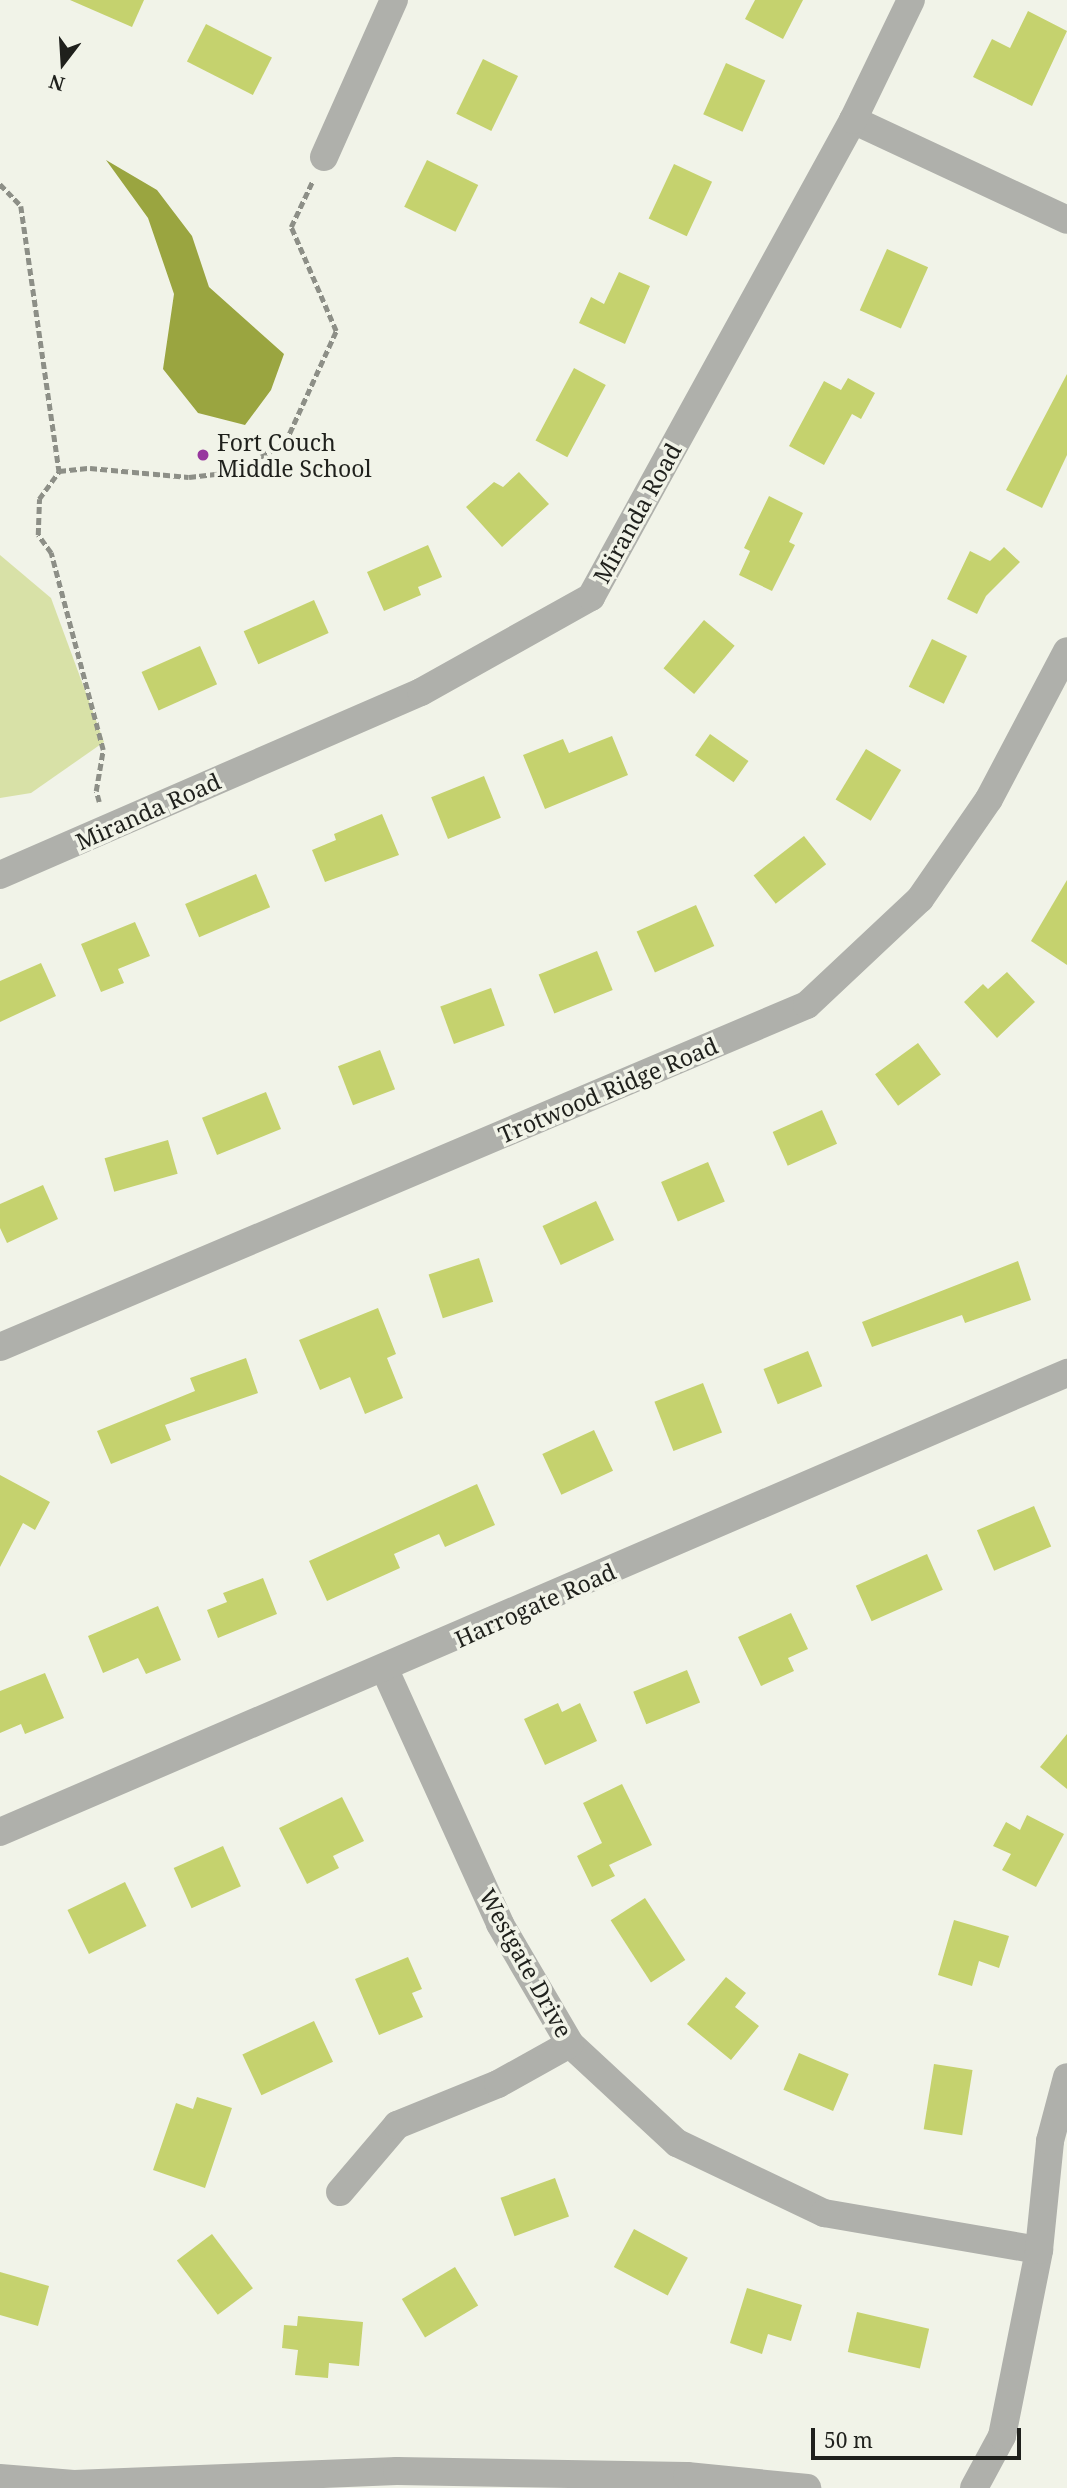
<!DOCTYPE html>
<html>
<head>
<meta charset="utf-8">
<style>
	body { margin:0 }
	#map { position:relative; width:1067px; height:2488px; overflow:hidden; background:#f1f3e8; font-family:"Noto Serif",serif }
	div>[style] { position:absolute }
	.green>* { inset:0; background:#d8e1a7 }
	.water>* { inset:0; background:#9aa540 }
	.building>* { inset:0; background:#c5d26e; transform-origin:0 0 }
	.path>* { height:4.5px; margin-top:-2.25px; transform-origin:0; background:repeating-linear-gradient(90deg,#8d8f87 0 7px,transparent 0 10.5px) }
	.minor>* { height:28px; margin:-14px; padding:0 14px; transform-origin:14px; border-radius:14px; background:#afb0ab }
	.dots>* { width:19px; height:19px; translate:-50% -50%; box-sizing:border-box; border:4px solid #f1f3e8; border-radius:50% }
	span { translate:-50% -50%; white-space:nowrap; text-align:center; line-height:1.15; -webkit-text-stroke:7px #f1f3e8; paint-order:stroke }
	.poi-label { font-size:23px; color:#1f201c }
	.left { translate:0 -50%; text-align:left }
	.street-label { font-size:23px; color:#1f201c }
	.north { position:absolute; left:28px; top:28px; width:70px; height:70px; -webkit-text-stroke:5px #f1f3e8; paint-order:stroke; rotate:197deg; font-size:19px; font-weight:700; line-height:28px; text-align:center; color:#1f201c }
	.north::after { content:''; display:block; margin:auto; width:24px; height:32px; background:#1f201c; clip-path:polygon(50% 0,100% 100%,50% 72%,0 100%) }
	.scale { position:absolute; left:811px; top:2428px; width:210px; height:32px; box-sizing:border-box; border:4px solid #1f201c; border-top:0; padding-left:9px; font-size:21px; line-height:24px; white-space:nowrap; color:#1f201c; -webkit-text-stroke:5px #f1f3e8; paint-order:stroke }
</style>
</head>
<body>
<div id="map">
	<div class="green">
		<div style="clip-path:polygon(0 555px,51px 598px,104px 742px,31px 793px,0 798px)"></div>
	</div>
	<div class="water">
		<div style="clip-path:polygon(106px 160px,157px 190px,192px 236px,209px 287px,284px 354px,271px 390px,245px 425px,198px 413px,163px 369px,174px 294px,148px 218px)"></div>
	</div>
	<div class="building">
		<div style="clip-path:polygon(70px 0,144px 0,132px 27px)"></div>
		<div style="clip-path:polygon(755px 0,803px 0,783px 39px,745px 19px)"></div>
		<div style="clip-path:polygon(1028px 11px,1067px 31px,1032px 106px,973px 77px,992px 39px,1010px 48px)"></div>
		<div style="left:206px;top:24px;width:74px;height:42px;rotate:27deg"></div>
		<div style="left:483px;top:59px;width:39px;height:61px;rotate:26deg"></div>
		<div style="left:726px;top:63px;width:43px;height:56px;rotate:24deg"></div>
		<div style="left:427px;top:160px;width:57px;height:52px;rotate:26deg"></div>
		<div style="left:674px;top:164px;width:42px;height:60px;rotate:25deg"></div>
		<div style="left:887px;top:249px;width:45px;height:67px;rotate:24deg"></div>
		<div style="clip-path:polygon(619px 272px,650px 286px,625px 344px,579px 323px,591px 297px,604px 304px)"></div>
		<div style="left:574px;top:368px;width:36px;height:82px;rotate:28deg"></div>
		<div style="clip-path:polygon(1067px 374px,1067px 455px,1042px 508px,1006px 490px)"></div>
		<div style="clip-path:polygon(848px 378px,875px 393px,861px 419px,852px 414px,824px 465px,789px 446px,824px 381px,841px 390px)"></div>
		<div style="clip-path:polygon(519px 472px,549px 504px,502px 547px,466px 507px,494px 482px,503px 487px)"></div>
		<div style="clip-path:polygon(769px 496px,803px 513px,789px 542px,795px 545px,772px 591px,739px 575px,750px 551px,744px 548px)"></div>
		<div style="clip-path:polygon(428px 545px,442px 577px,418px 587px,421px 595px,384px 611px,367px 572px)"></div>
		<div style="clip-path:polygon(1004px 547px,1020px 562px,986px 596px,977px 614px,947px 599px,970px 551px,990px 561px)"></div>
		<div style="left:314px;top:600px;width:36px;height:77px;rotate:66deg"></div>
		<div style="left:704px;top:620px;width:40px;height:63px;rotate:40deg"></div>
		<div style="left:932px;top:639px;width:39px;height:53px;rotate:26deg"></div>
		<div style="left:200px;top:646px;width:42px;height:64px;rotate:66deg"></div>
		<div style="left:710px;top:734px;width:47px;height:26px;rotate:35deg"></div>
		<div style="clip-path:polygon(612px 736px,628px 775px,545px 809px,523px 755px,563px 739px,569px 753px)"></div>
		<div style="left:866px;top:749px;width:41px;height:59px;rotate:31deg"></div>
		<div style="left:484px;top:776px;width:45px;height:57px;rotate:68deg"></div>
		<div style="clip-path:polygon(382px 814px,399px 855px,325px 882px,312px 850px,336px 840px,334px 834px)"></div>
		<div style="left:804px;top:836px;width:36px;height:64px;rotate:52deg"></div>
		<div style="left:256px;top:874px;width:36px;height:77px;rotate:67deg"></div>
		<div style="clip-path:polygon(1067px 880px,1067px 965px,1031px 941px)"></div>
		<div style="left:696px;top:905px;width:45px;height:65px;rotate:66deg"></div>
		<div style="clip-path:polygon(135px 922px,150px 956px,118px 969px,124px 983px,101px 992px,81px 944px)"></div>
		<div style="left:597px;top:951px;width:42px;height:63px;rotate:68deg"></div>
		<div style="clip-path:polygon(41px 963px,56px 996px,0 1022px,0 981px)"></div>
		<div style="clip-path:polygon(1007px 972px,1035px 1002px,997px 1038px,964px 1002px,983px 984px,988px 989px)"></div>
		<div style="left:491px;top:988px;width:40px;height:54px;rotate:70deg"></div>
		<div style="left:918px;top:1043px;width:39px;height:53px;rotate:54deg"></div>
		<div style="left:380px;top:1050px;width:42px;height:45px;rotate:69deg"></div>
		<div style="left:266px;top:1092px;width:40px;height:69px;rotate:68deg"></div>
		<div style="left:822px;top:1110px;width:37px;height:54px;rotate:66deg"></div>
		<div style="left:168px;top:1140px;width:35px;height:66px;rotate:74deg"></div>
		<div style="left:708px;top:1162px;width:43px;height:51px;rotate:67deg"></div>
		<div style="clip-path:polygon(43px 1185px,58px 1219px,7px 1243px,0 1228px,0 1204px)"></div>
		<div style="left:596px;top:1201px;width:43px;height:59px;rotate:65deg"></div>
		<div style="left:479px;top:1258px;width:46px;height:53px;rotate:72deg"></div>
		<div style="clip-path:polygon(1018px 1261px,1031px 1300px,965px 1323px,962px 1315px,872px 1347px,862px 1322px)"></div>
		<div style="clip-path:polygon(378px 1308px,396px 1354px,387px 1358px,403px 1398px,365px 1414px,350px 1377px,320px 1390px,299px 1340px)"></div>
		<div style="left:808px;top:1351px;width:38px;height:48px;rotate:68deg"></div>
		<div style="clip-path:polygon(246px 1358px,258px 1393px,165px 1425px,171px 1440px,111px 1464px,97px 1431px,195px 1391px,190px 1378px)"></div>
		<div style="left:703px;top:1383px;width:53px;height:52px;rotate:69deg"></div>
		<div style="left:594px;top:1430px;width:45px;height:57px;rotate:65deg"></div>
		<div style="clip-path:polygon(0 1475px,50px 1502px,35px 1530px,23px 1523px,0 1567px)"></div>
		<div style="clip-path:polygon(477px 1484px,495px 1525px,445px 1547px,439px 1534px,394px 1554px,400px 1568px,327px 1601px,309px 1561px)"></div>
		<div style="left:1034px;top:1506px;width:44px;height:62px;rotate:67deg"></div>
		<div style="left:927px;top:1554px;width:39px;height:78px;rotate:66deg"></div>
		<div style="clip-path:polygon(263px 1578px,277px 1614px,218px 1638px,207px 1610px,227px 1602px,223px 1593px)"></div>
		<div style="clip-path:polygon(158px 1606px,181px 1660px,146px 1674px,138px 1658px,103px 1673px,88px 1636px)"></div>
		<div style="clip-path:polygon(791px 1613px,808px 1649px,788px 1658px,794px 1671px,761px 1686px,738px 1637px)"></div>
		<div style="left:687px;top:1670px;width:35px;height:58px;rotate:68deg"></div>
		<div style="clip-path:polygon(45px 1673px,64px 1718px,25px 1734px,21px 1724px,0 1733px,0 1691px)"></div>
		<div style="clip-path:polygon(558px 1703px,562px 1712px,580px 1703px,597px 1741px,545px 1765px,524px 1719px)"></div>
		<div style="clip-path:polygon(1067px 1734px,1067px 1789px,1040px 1767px)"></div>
		<div style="clip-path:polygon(622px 1784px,652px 1845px,609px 1865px,615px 1876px,592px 1887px,577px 1856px,602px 1843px,583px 1803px)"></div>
		<div style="clip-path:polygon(342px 1797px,364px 1841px,333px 1856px,339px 1868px,307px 1884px,279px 1828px)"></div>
		<div style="clip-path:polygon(1027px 1815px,1064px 1834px,1036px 1887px,1002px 1870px,1011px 1854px,993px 1846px,1006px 1822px,1020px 1830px)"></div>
		<div style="left:223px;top:1846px;width:44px;height:54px;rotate:66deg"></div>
		<div style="left:125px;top:1882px;width:49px;height:64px;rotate:64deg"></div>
		<div style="left:645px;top:1898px;width:74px;height:41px;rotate:57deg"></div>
		<div style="clip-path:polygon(954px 1920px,1009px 1936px,999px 1968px,979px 1961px,972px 1986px,938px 1975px)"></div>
		<div style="clip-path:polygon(408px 1957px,422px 1989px,412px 1993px,423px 2017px,379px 2035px,355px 1979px)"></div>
		<div style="clip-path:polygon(726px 1977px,746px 1993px,735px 2007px,759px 2026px,731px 2060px,687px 2024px)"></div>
		<div style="left:314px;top:2021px;width:45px;height:79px;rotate:65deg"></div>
		<div style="left:799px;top:2053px;width:54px;height:40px;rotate:23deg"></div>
		<div style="left:934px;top:2064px;width:39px;height:66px;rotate:9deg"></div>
		<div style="clip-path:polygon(197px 2097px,232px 2108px,205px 2188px,153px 2170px,176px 2103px,193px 2109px)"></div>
		<div style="left:555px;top:2178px;width:41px;height:58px;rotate:70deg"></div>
		<div style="left:634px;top:2229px;width:61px;height:43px;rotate:28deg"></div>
		<div style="left:212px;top:2234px;width:68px;height:44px;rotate:53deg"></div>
		<div style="left:455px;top:2267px;width:45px;height:62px;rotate:59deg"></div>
		<div style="clip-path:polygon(0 2272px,49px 2286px,38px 2326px,0 2315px)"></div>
		<div style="clip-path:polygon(747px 2288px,802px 2305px,791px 2341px,768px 2334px,762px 2354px,730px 2343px)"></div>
		<div style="left:857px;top:2312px;width:74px;height:41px;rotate:13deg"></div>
		<div style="clip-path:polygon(298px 2316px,363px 2322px,359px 2366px,329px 2363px,328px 2378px,295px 2375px,298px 2350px,282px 2348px,284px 2325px,297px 2326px)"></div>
	</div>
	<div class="path">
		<div style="left:0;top:184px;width:30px;rotate:46deg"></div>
		<div style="left:21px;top:206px;width:268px;rotate:81.8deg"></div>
		<div style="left:99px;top:802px;width:11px;rotate:-105deg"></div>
		<div style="left:96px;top:791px;width:42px;rotate:-80.3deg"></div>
		<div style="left:103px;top:750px;width:204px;rotate:-104.8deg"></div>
		<div style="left:51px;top:553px;width:22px;rotate:-126deg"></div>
		<div style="left:38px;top:535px;width:36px;rotate:-88deg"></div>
		<div style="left:39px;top:499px;width:34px;rotate:-54deg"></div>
		<div style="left:59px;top:471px;width:31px;rotate:-6deg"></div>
		<div style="left:90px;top:468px;width:99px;rotate:5.2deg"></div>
		<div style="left:189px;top:477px;width:44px;rotate:-6.5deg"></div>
		<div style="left:233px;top:472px;width:60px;rotate:-29.1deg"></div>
		<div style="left:285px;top:443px;width:123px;rotate:-65.5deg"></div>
		<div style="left:336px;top:331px;width:113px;rotate:-113.4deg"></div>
		<div style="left:291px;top:227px;width:52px;rotate:-64.9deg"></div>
	</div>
	<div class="minor">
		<div style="left:853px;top:120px;width:236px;rotate:25deg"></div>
		<div style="left:324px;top:157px;width:172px;rotate:-66deg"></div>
		<div style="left:0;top:875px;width:459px;rotate:-23.5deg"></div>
		<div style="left:421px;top:692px;width:195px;rotate:-29.2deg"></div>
		<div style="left:591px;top:597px;width:544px;rotate:-61.22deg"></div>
		<div style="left:853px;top:120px;width:133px;rotate:-64.2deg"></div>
		<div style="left:0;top:1347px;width:876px;rotate:-22.97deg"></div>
		<div style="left:807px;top:1005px;width:155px;rotate:-43.2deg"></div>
		<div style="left:920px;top:899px;width:121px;rotate:-55.4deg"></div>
		<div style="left:989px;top:799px;width:167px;rotate:-62.2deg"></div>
		<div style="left:385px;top:1670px;width:279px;rotate:65.6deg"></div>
		<div style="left:500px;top:1924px;width:139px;rotate:59.7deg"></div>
		<div style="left:570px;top:2044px;width:146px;rotate:42.8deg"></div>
		<div style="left:677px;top:2143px;width:163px;rotate:25.5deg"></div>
		<div style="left:824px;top:2213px;width:218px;rotate:9.8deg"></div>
		<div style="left:0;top:1832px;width:1162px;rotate:-23.28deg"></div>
		<div style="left:340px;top:2192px;width:88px;rotate:-49.6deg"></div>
		<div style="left:397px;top:2125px;width:109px;rotate:-22.1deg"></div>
		<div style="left:498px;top:2084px;width:82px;rotate:-29.1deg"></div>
		<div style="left:0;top:2478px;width:74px;rotate:4.6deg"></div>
		<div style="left:74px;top:2484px;width:323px;rotate:-2.3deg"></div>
		<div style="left:397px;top:2471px;width:290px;rotate:1deg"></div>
		<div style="left:687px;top:2476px;width:121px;rotate:5.7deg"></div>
		<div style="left:974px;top:2488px;width:59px;rotate:-61.7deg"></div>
		<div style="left:1002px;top:2436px;width:190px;rotate:-78.7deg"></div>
		<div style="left:1039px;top:2250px;width:110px;rotate:-84.2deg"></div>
		<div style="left:1050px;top:2141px;width:66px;rotate:-75.1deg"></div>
	</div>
	<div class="dots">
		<div style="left:203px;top:455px;background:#97369e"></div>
	</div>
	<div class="poi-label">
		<span class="left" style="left:217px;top:455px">Fort Couch<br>Middle School</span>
	</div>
	<div class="street-label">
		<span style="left:637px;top:513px;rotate:-61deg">Miranda Road</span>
		<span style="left:148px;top:811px;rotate:-24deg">Miranda Road</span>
		<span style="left:608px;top:1090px;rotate:-23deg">Trotwood Ridge Road</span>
		<span style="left:535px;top:1605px;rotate:-24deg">Harrogate Road</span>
		<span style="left:526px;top:1963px;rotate:61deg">Westgate Drive</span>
	</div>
	<div class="north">N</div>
	<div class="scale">50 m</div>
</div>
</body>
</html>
